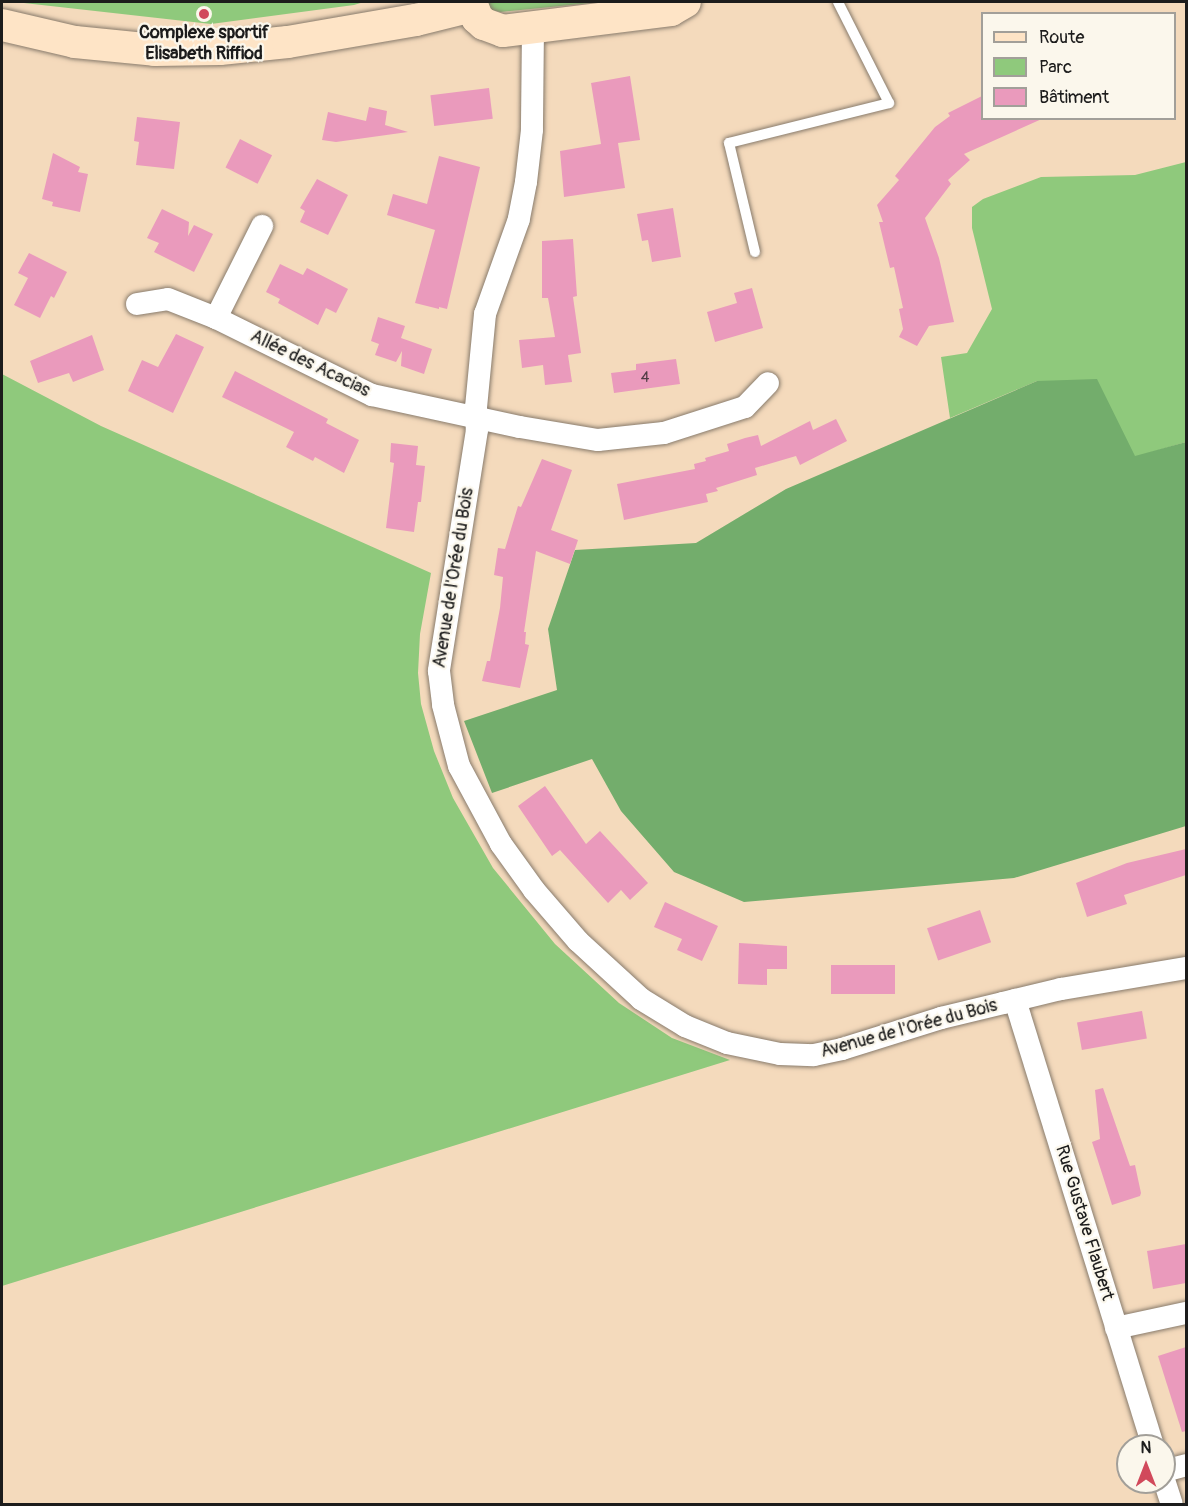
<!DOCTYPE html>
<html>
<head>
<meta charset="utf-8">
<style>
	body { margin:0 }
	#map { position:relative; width:1188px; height:1506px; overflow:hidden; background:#f4dabc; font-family:Pangolin,sans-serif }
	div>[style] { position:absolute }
	.green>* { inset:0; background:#8fc97c }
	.forest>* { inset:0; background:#73ad6c }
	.building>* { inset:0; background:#ea9abc; transform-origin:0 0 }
	.roads { filter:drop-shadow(0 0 2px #887b6c) drop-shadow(0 0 2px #887b6c) }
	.lane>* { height:10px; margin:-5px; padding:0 5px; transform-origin:5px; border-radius:5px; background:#fff }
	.street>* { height:22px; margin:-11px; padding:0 11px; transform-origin:11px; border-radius:11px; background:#fff }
	.secondary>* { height:32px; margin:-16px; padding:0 16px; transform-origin:16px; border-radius:16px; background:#fee4c6 }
	.dots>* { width:16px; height:16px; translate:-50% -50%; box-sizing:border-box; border:3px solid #fbf7ec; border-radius:50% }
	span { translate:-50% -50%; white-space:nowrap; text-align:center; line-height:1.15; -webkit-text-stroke:4.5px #fbf7ec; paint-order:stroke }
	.number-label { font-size:15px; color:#503c44 }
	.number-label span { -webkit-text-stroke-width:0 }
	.poi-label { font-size:18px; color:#1c1c1c; font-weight:700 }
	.street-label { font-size:18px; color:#1c1c1c }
	.frame { position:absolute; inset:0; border:3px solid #1c1c1c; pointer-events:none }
	.legend { position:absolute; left:981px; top:12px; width:195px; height:108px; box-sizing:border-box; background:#fbf7ec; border:2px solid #a29f99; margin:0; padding:8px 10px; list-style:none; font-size:18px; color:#1c1c1c }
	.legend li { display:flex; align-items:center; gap:12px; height:30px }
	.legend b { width:30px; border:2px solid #a29f99 }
	.north { position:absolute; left:1116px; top:1434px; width:60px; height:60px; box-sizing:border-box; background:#fbf7ec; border:2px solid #a29f99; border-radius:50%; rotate:0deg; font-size:16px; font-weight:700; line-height:24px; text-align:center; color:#1c1c1c }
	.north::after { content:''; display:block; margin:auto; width:21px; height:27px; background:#d1495b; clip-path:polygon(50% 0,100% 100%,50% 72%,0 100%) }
</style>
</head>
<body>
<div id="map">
	<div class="green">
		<div style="clip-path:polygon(15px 2px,364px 2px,354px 5px,211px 24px)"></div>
		<div style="clip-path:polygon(485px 2px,601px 2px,500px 12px,491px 10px)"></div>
		<div style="clip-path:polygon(1186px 162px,1186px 442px,1135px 457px,1037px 381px,950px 418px,941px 357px,967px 353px,992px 309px,972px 228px,972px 207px,983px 199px,1041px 177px,1135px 175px)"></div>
		<div style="clip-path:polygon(2px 374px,101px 426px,431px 573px,420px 634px,418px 673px,421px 704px,434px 751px,453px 798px,493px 868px,555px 944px,619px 1003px,672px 1038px,730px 1060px,2px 1286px)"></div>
	</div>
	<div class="forest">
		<div style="clip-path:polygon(1097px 379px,1135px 456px,1186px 442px,1186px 826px,1014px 878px,744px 902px,674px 872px,621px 811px,592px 759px,492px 793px,464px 721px,557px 690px,548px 629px,575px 550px,696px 543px,786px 489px,1037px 381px)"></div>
	</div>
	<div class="building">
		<div style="clip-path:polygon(630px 76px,640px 140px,618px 143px,625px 188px,564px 197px,560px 151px,601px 144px,591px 83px)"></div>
		<div style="left:489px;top:88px;width:31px;height:59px;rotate:83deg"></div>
		<div style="clip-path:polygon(982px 96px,982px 118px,1044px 118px,964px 154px,970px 160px,948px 180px,951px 184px,925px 218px,939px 258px,954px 322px,929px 326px,917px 346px,899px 337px,903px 329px,899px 309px,903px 308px,894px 267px,890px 268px,879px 222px,883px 222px,877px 205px,899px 180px,895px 176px,935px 127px,950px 116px,948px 113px)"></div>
		<div style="clip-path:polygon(369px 107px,387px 111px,385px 125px,408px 132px,336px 142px,322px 140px,328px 112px,366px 121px)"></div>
		<div style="clip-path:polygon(137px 117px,180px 122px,174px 169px,136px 165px,139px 142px,134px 141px)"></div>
		<div style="left:240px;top:139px;width:36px;height:32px;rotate:27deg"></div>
		<div style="clip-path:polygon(53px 153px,80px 167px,78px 172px,88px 174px,80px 212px,52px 206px,53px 202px,42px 199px)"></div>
		<div style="clip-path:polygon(439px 156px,480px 167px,447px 309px,439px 307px,439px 309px,415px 303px,435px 230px,387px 215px,393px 194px,427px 204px)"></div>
		<div style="clip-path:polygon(317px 179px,348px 195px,328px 235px,300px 222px,305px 211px,300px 208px)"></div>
		<div style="clip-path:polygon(673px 208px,681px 257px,652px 262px,648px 240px,642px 241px,637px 214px)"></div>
		<div style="clip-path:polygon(162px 209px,189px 222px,188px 236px,194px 225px,213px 234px,194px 272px,154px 252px,159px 243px,147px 238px)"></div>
		<div style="clip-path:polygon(573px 239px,577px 296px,573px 297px,581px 353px,568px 355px,572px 382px,545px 385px,543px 365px,522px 368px,519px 340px,555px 337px,548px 298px,542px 298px,542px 241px)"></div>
		<div style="clip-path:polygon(29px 253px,67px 272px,54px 298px,51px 296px,40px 318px,14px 305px,28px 278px,18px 273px)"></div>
		<div style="clip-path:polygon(280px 264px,303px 275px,307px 268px,348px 289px,336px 313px,326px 308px,318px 325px,278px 303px,280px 299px,266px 292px)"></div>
		<div style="clip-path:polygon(752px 288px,763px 328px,715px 342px,707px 312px,737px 303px,734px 293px)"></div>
		<div style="clip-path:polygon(378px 317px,405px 326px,401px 338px,432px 349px,424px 374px,401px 366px,402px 351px,396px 362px,375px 355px,379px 344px,371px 341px)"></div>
		<div style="clip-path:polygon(176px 334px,204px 347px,173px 413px,128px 391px,142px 360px,158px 367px)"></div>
		<div style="clip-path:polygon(92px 335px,104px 370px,73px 382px,69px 373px,38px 383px,30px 361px)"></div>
		<div style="clip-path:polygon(676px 359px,680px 384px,614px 393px,611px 373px,636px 370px,636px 364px)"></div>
		<div style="clip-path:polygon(235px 371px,328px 419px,326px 423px,359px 440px,344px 473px,315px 457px,313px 461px,286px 447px,294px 432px,222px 397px)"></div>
		<div style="clip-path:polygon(836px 419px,847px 441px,800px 465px,796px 456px,755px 468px,757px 475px,716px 488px,718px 491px,706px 494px,708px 502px,624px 520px,617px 484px,695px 469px,694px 464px,706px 461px,705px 458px,729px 451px,727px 444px,745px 438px,758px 435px,761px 446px,810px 421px,813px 430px)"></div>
		<div style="clip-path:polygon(391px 443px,418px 446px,416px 465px,425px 466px,421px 502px,418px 502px,414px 532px,386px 528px,394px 463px,390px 462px)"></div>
		<div style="clip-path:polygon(542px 459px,572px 470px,551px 530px,578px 540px,570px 564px,536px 551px,524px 632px,526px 632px,525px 644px,529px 645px,520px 688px,482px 681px,487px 661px,490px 661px,500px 608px,503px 577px,494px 575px,498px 548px,505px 549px,518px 506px,521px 507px)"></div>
		<div style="clip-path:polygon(545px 786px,586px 844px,600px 831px,648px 883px,630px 900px,621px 890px,608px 903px,560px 850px,552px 856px,518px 806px)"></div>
		<div style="clip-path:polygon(1186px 849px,1186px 875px,1124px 895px,1127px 904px,1087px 917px,1076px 883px,1127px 863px)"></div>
		<div style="clip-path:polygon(665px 902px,718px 926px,702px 961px,677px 950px,682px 939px,654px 927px)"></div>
		<div style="left:980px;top:910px;width:34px;height:56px;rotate:71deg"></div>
		<div style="clip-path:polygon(739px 943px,787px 946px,787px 969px,767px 969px,767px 985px,738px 984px)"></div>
		<div style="left:895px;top:965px;width:29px;height:64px;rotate:90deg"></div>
		<div style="left:1142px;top:1011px;width:28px;height:66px;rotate:80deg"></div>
		<div style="clip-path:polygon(1103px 1088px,1130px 1166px,1135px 1165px,1141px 1193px,1140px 1196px,1112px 1205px,1092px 1142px,1100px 1139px,1095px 1090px)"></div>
		<div style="clip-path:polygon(1186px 1244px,1186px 1283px,1153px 1289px,1147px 1251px)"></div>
		<div style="clip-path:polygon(1186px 1347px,1186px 1431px,1182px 1432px,1158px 1356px)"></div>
	</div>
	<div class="roads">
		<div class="lane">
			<div style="left:755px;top:252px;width:112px;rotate:-103.4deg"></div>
			<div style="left:729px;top:143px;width:165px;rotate:-14deg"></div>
			<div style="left:889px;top:103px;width:113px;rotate:-116.8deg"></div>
		</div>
		<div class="street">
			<div style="left:533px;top:27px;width:103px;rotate:90.6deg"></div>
			<div style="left:532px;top:130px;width:52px;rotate:96.6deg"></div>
			<div style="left:526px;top:182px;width:38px;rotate:101deg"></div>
			<div style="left:519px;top:219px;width:101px;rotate:109.7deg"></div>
			<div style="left:485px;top:314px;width:93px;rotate:95.5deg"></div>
			<div style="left:476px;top:407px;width:23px;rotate:88deg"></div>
			<div style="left:477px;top:430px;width:244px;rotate:99deg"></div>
			<div style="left:439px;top:671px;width:34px;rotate:83deg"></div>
			<div style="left:443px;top:705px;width:63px;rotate:75.3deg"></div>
			<div style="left:459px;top:766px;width:89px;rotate:61.7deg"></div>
			<div style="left:501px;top:844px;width:57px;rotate:54.3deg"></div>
			<div style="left:534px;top:890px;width:67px;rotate:49.2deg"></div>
			<div style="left:578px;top:941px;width:86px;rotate:42.6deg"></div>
			<div style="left:641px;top:999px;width:52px;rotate:31.5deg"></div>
			<div style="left:685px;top:1026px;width:45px;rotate:22deg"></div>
			<div style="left:727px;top:1043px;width:54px;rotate:11.7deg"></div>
			<div style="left:780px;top:1054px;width:34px;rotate:2deg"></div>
			<div style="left:814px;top:1055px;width:29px;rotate:-12deg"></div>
			<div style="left:842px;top:1049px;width:104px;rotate:-17.4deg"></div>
			<div style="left:941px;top:1018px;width:64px;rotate:-13.6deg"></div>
			<div style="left:1003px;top:1003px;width:60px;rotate:-13.6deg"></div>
			<div style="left:1061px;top:989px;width:127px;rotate:-9.5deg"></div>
			<div style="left:137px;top:304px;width:31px;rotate:-9deg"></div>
			<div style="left:168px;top:299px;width:52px;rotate:21.6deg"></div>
			<div style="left:216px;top:318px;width:174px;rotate:26.3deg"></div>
			<div style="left:372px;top:395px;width:151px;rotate:12.2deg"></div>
			<div style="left:520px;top:427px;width:79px;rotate:9.5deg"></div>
			<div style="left:598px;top:440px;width:66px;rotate:-6.1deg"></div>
			<div style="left:664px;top:433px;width:85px;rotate:-17.8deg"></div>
			<div style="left:745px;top:407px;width:33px;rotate:-46deg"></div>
			<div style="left:216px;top:318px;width:103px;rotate:-63.4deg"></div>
			<div style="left:1015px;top:1000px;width:467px;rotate:72.8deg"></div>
			<div style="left:1116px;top:1328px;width:72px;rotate:-12.1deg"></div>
			<div style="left:1164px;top:1471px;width:23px;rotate:-15deg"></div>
			<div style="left:1164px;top:1480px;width:25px;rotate:72deg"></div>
		</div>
		<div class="secondary">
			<div style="left:471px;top:2px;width:17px;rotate:69deg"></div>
			<div style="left:477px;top:18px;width:9px;rotate:41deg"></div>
			<div style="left:484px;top:24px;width:20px;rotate:20deg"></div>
			<div style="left:503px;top:31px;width:169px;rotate:-7.1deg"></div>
			<div style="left:671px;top:10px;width:16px;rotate:-30deg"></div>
			<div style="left:2px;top:25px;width:75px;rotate:13.1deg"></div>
			<div style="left:75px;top:42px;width:80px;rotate:5.7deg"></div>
			<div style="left:155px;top:50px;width:65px;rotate:-0.9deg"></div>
			<div style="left:220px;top:49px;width:68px;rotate:-5.9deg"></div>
			<div style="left:288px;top:42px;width:130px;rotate:-9.8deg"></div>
			<div style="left:416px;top:20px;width:58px;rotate:-14deg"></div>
		</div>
	</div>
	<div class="dots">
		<div style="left:204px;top:14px;background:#d1495b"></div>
	</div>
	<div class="number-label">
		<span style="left:645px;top:378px">4</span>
	</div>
	<div class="poi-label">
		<span style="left:204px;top:44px">Complexe sportif<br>Elisabeth Riffiod</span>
	</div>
	<div class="street-label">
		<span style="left:310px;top:364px;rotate:26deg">Allée des Acacias</span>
		<span style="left:454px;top:578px;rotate:-81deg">Avenue de l'Orée du Bois</span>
		<span style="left:909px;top:1029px;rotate:-15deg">Avenue de l'Orée du Bois</span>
		<span style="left:1084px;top:1223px;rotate:73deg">Rue Gustave Flaubert</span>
	</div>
	<div class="frame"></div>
	<ul class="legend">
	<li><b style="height:8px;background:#fee4c6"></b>Route</li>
	<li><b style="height:16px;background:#8fc97c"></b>Parc</li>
	<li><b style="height:16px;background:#ea9abc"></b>Bâtiment</li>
	</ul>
	<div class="north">N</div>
</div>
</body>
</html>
